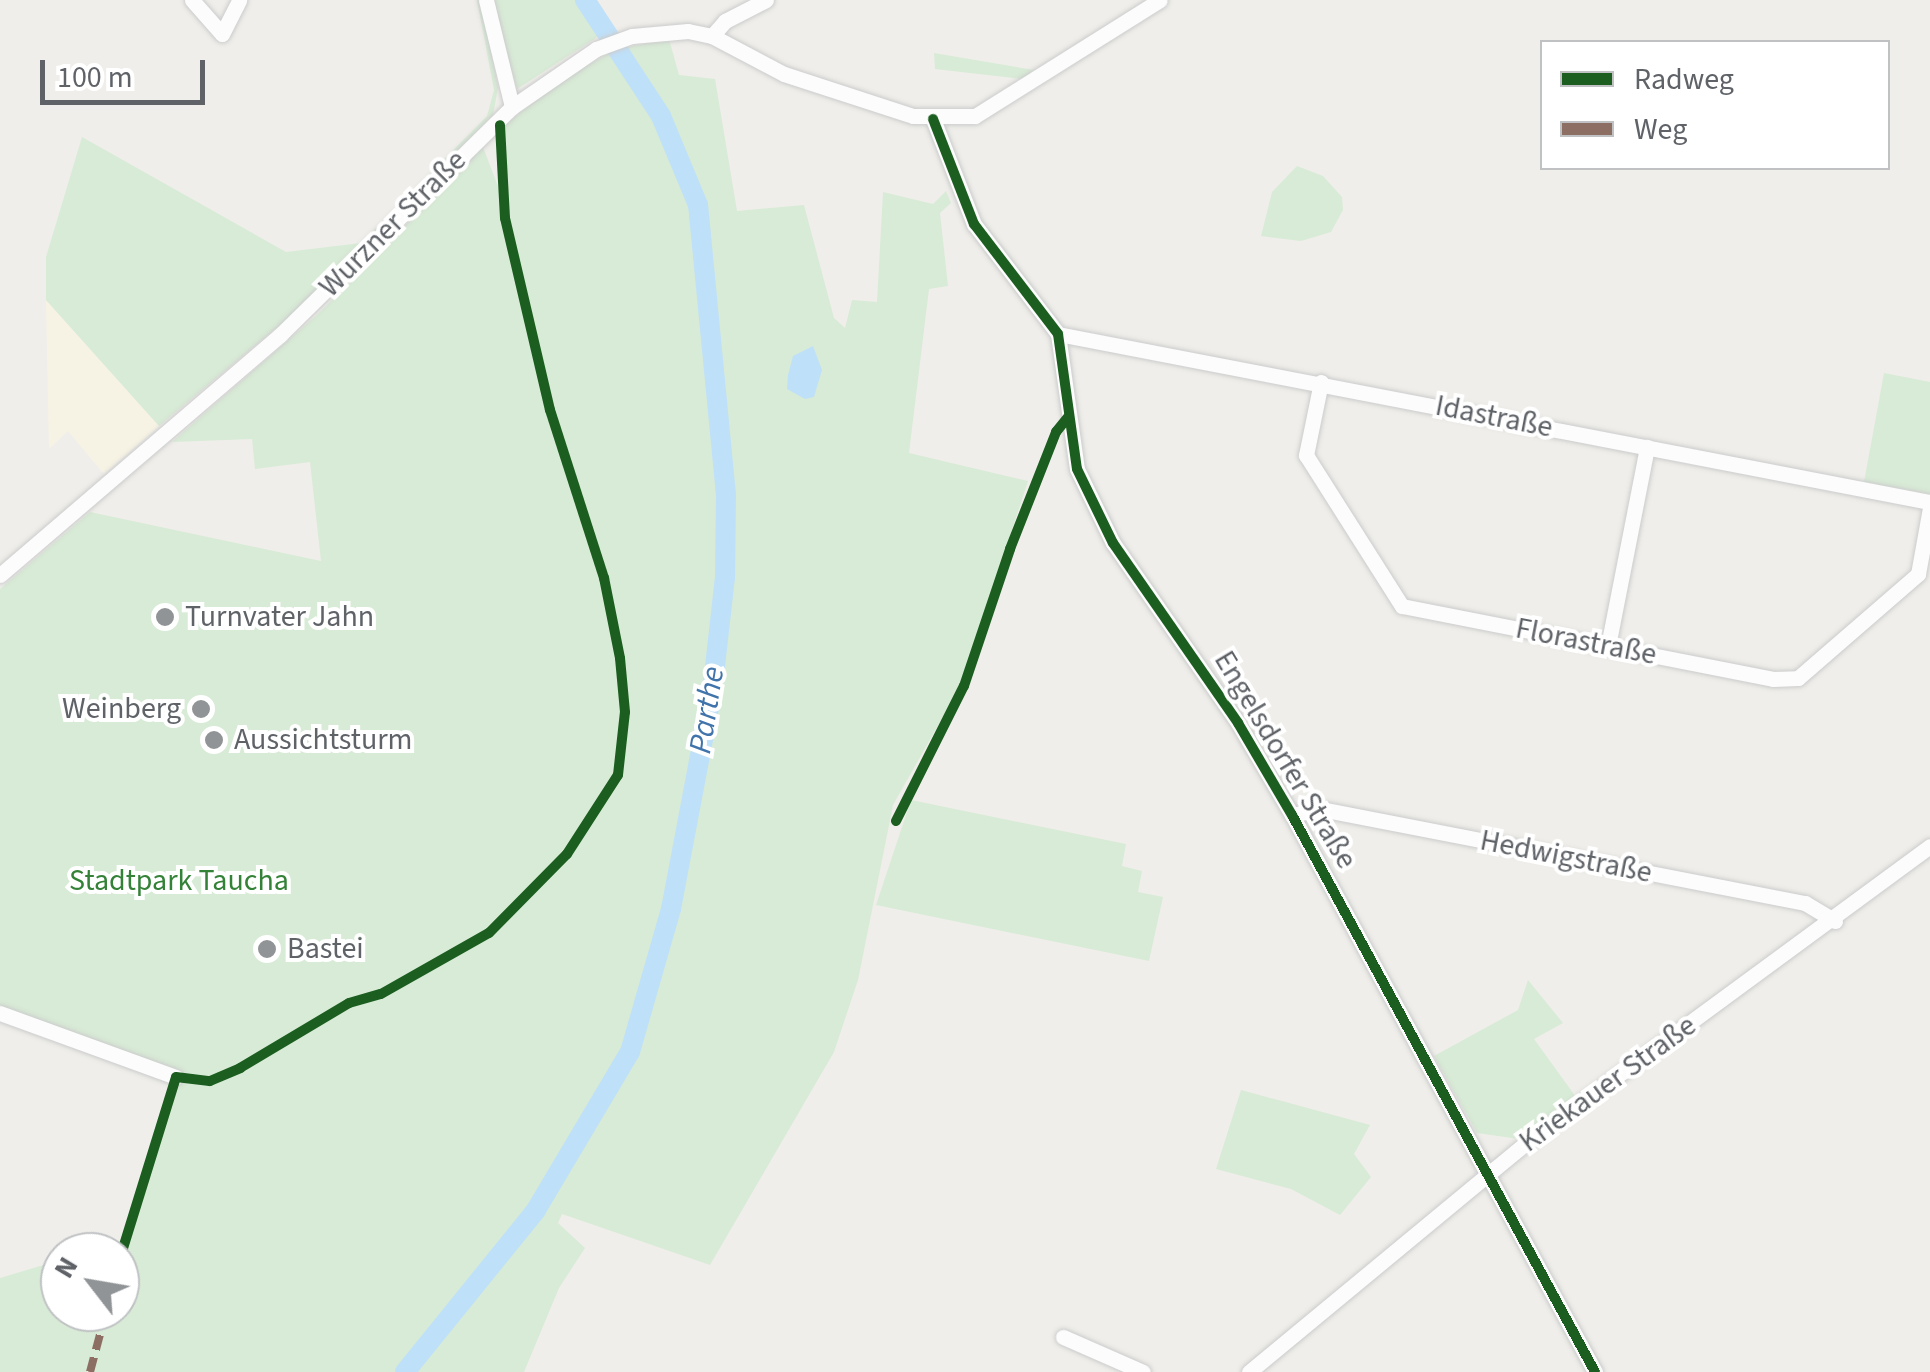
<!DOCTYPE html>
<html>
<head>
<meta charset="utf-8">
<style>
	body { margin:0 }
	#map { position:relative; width:1930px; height:1372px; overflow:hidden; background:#efeeea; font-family:"Source Sans 3",sans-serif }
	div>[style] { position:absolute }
	.commercial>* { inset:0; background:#f7f3e4 }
	.green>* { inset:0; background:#d8ebd6 }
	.water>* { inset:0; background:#bfe0f9 }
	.river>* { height:20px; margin:-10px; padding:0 10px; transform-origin:10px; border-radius:10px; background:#bfe0f9 }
	.roads { filter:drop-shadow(0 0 2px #cbcccc) drop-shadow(0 0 2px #cbcccc) }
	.minor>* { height:15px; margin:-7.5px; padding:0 7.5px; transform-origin:7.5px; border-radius:7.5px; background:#fdfcfc }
	.quiet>* { height:8px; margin-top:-4px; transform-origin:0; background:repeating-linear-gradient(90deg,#8d6e63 0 15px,transparent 0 23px) }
	.cycleway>* { height:10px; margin:-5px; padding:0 5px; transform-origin:5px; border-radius:5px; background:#1b5e20 }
	.dots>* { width:28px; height:28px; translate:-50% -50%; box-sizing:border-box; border:5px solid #fff; border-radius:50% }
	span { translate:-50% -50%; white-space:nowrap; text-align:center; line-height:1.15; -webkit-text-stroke:8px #fff; paint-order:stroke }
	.street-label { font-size:30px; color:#5f6368 }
	.poi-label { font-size:30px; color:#5f6368 }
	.left { translate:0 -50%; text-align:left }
	.right { translate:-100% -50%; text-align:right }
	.park-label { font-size:30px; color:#348238 }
	.water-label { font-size:32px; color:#4174aa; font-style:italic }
	.legend { position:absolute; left:1540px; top:40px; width:350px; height:130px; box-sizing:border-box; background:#fff; border:2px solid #bfc1c3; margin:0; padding:12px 18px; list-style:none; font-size:30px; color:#5f6368 }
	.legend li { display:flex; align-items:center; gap:20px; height:50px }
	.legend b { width:50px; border:2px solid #bfc1c3 }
	.north { position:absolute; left:40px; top:1232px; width:100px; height:100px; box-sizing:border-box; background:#fff; border:2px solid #bfc1c3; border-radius:50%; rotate:301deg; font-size:28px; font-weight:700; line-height:40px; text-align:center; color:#5f6368 }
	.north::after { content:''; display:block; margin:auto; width:35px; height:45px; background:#919496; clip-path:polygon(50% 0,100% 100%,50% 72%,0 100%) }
	.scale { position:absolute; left:40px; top:60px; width:165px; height:45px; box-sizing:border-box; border:5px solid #5f6368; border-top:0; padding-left:12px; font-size:30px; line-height:35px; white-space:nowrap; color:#5f6368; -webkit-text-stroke:8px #fff; paint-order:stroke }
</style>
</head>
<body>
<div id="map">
	<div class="commercial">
		<div style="clip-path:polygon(46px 300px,159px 426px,104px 474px,68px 431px,49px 449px)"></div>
	</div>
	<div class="green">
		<div style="clip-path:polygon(477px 0,482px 0,498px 88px,493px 115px,306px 303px,159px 426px,46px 300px,46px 257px,82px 137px,286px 252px,361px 243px,487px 116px,494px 90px)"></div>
		<div style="clip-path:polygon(491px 0,579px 0,599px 36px,517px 89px)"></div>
		<div style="clip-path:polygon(669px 39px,679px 75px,715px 79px,737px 211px,804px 205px,834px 318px,845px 328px,852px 300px,877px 302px,883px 192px,933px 204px,946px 191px,951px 203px,940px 213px,948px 286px,929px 289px,909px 453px,1028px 481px,962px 683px,893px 805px,858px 980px,834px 1052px,710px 1265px,562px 1214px,558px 1223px,585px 1248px,559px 1288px,524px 1372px,89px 1372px,92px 1358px,87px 1372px,0 1372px,0 1278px,60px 1260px,60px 1312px,120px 1312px,120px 1252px,87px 1252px,125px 1241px,179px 1074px,0 1006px,0 589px,90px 512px,321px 561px,310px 462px,255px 469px,252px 439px,172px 442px,318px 314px,483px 147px,502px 197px,505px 125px,561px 80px,613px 51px,654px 104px,618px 49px)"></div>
		<div style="clip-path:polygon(934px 53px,1034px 70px,1022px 79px,935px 69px)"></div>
		<div style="clip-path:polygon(1297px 166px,1323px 176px,1342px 197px,1343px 210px,1331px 232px,1301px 241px,1261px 236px,1272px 192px)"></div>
		<div style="clip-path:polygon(1884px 373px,1930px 382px,1930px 494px,1864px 482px)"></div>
		<div style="clip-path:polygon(911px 800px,1126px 844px,1122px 866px,1142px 871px,1138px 892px,1163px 897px,1149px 961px,876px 905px)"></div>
		<div style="clip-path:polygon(1528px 980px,1563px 1023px,1534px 1039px,1576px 1097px,1519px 1139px,1477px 1133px,1434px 1056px,1518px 1010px)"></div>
		<div style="clip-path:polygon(1241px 1090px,1370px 1125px,1354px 1154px,1371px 1177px,1340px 1215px,1291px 1189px,1216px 1169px)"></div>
	</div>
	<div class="water">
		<div style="clip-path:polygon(813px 346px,822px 370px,814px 397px,805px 399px,787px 389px,788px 375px,793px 356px)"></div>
	</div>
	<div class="river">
		<div style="left:405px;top:1372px;width:208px;rotate:-51deg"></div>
		<div style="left:536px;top:1210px;width:184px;rotate:-59.3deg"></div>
		<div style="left:630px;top:1052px;width:149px;rotate:-74deg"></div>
		<div style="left:671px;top:909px;width:220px;rotate:-79.3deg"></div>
		<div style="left:712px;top:693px;width:116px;rotate:-83.6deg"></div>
		<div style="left:725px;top:578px;width:83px;rotate:-89.3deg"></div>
		<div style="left:726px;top:495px;width:291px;rotate:-95.5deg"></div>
		<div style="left:698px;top:205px;width:96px;rotate:-112.6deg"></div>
		<div style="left:661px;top:116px;width:139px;rotate:-123.2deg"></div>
	</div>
	<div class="roads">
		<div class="minor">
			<div style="left:192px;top:0;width:45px;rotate:48.6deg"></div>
			<div style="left:222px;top:34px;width:38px;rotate:-63deg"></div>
			<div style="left:486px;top:0;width:110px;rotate:76.3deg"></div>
			<div style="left:712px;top:36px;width:20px;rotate:-49deg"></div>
			<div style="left:725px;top:21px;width:46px;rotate:-27.1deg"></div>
			<div style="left:933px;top:119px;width:113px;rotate:68.7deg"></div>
			<div style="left:974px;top:224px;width:138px;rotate:52.6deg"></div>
			<div style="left:1058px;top:334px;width:136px;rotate:82deg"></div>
			<div style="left:1077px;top:469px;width:82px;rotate:64.1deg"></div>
			<div style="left:1113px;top:543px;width:219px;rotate:55.2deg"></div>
			<div style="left:1238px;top:723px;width:107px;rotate:59.6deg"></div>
			<div style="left:1292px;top:815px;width:634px;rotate:61.45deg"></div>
			<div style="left:1058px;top:334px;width:888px;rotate:10.91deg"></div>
			<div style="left:1321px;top:382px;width:75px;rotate:101.6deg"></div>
			<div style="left:1306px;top:455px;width:179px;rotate:57.6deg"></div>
			<div style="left:1402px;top:606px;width:378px;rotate:11.1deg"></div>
			<div style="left:1773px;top:679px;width:25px;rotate:-2deg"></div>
			<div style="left:1798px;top:678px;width:159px;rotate:-40.9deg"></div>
			<div style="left:1918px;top:574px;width:67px;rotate:-79.7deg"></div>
			<div style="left:0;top:575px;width:369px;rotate:-40.6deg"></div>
			<div style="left:280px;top:335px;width:325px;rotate:-44.5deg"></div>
			<div style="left:512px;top:107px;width:102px;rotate:-34.6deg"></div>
			<div style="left:596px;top:49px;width:38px;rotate:-20deg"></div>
			<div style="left:632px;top:36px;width:56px;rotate:-5.1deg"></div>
			<div style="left:688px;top:31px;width:25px;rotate:12deg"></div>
			<div style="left:712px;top:36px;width:81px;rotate:27.8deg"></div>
			<div style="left:784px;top:74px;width:136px;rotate:18deg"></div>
			<div style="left:913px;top:116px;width:62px"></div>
			<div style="left:975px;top:116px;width:218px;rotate:-32.1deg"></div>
			<div style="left:1608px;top:646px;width:203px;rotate:-78.9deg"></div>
			<div style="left:1292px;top:815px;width:30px;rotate:-12deg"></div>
			<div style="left:1321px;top:809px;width:493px;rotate:11deg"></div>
			<div style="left:1805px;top:903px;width:35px;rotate:31deg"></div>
			<div style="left:0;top:1013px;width:187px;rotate:20deg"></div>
			<div style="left:1063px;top:1337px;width:87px;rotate:23.6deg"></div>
			<div style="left:1249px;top:1372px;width:359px;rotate:-39.6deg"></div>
			<div style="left:1526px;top:1143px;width:501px;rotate:-36.32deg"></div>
		</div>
	</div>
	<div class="quiet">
		<div style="left:90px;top:1372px;width:62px;rotate:-75.1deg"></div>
	</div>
	<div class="cycleway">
		<div style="left:933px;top:119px;width:113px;rotate:68.7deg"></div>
		<div style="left:974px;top:224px;width:138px;rotate:52.6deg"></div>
		<div style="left:1058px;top:334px;width:136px;rotate:82deg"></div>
		<div style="left:1077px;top:469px;width:82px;rotate:64.1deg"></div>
		<div style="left:1113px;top:543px;width:219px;rotate:55.2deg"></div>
		<div style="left:1238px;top:723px;width:107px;rotate:59.6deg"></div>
		<div style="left:1292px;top:815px;width:634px;rotate:61.45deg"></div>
		<div style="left:896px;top:821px;width:151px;rotate:-63.3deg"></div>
		<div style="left:964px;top:686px;width:145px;rotate:-71.4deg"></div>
		<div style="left:1010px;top:549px;width:126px;rotate:-68.5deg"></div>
		<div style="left:1056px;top:432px;width:19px;rotate:-51deg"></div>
		<div style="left:120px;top:1258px;width:189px;rotate:-72.8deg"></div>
		<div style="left:176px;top:1077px;width:34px;rotate:7deg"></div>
		<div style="left:210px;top:1081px;width:33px;rotate:-23deg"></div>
		<div style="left:240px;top:1068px;width:127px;rotate:-30.8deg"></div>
		<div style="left:349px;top:1003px;width:33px;rotate:-16deg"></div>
		<div style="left:381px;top:994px;width:124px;rotate:-29.5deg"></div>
		<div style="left:489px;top:933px;width:111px;rotate:-45.4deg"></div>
		<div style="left:567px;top:854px;width:94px;rotate:-57.2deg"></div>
		<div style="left:618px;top:775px;width:63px;rotate:-83.7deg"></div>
		<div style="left:625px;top:712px;width:54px;rotate:-95.3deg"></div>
		<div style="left:620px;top:658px;width:82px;rotate:-101.3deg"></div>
		<div style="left:604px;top:578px;width:176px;rotate:-107.8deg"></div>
		<div style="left:550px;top:410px;width:197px;rotate:-103.2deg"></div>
		<div style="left:505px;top:218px;width:93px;rotate:-93.1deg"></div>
	</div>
	<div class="dots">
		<div style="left:165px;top:617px;background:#919496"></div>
		<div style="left:201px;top:709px;background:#919496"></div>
		<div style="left:214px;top:740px;background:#919496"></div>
		<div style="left:267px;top:949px;background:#919496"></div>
	</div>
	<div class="street-label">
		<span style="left:393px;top:224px;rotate:-45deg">Wurzner Straße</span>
		<span style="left:1494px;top:417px;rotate:11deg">Idastraße</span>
		<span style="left:1586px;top:642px;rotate:11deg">Florastraße</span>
		<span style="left:1285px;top:760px;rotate:59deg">Engelsdorfer Straße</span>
		<span style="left:1566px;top:857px;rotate:11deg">Hedwigstraße</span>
		<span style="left:1608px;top:1084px;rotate:-36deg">Kriekauer Straße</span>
	</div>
	<div class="poi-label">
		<span class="left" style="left:185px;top:617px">Turnvater Jahn</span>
		<span class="right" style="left:181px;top:709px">Weinberg</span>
		<span class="left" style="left:234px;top:740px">Aussichtsturm</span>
		<span class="left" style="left:287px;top:949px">Bastei</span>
	</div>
	<div class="park-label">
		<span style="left:179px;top:881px">Stadtpark Taucha</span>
	</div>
	<div class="water-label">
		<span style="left:707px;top:710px;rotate:-81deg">Parthe</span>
	</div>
	<ul class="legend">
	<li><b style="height:12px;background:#1b5e20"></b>Radweg</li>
	<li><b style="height:12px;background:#8d6e63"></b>Weg</li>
	</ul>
	<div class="north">N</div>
	<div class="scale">100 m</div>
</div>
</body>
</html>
